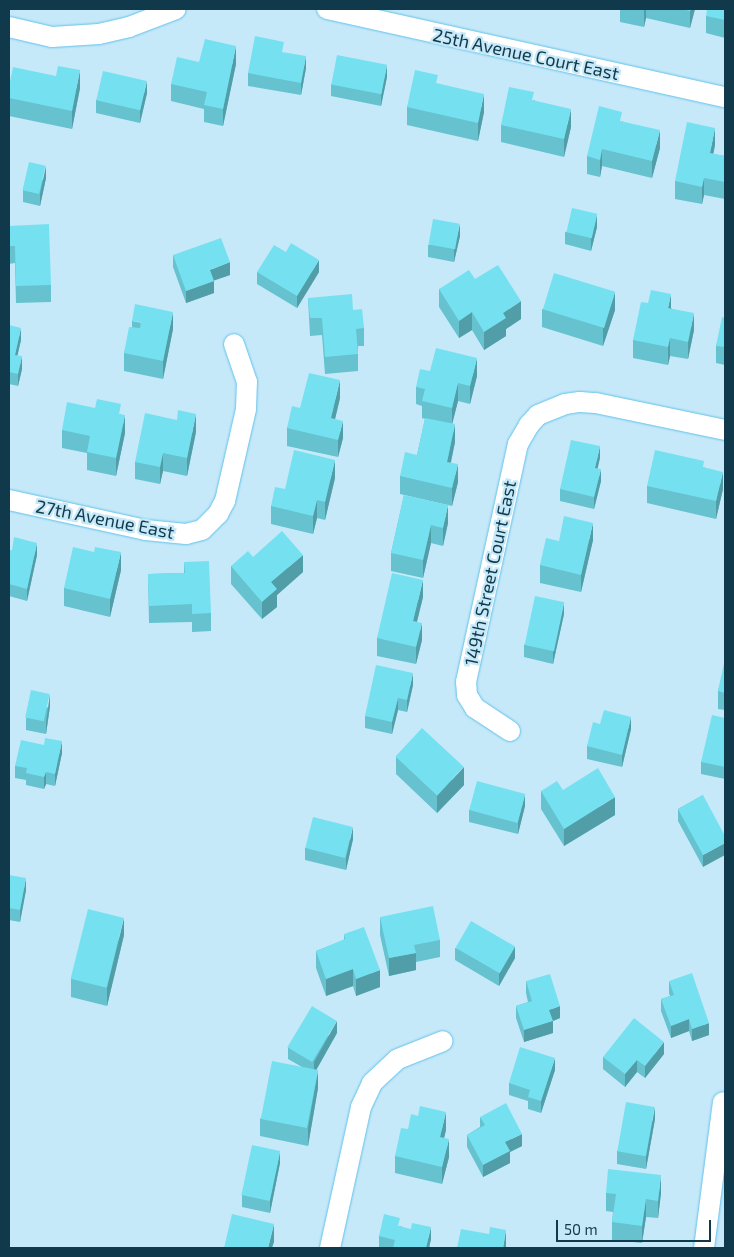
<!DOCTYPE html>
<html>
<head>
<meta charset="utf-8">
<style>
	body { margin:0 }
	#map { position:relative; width:734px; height:1257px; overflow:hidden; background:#c6e9f9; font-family:"Exo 2",sans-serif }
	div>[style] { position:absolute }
	.roads { filter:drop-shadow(0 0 1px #61c2ea) drop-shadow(0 0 1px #61c2ea) }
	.minor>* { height:20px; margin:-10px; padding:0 10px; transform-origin:10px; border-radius:10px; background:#fff }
	.wall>* { inset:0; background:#65c2ce }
	.shaded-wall>* { inset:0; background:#529ea8 }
	.building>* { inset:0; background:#75e1f0; transform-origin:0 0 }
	span { translate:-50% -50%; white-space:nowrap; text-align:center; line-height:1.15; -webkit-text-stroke:4.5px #c6e9f9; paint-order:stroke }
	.street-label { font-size:18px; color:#103a4b }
	.frame { position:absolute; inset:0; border:10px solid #103a4b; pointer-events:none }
	.scale { position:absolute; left:556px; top:1220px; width:155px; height:22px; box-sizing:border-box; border:2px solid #103a4b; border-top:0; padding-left:6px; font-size:15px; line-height:18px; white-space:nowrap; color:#103a4b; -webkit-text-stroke:4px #c6e9f9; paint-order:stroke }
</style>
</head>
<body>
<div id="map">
	<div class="roads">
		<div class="minor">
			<div style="left:327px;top:9px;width:408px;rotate:12.5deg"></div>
			<div style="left:9px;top:27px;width:44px;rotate:13.1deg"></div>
			<div style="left:52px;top:37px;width:47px;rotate:-3.7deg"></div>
			<div style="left:99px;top:34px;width:31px;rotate:-13deg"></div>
			<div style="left:129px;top:27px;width:50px;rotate:-21deg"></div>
			<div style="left:9px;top:500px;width:140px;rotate:12.4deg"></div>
			<div style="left:146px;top:530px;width:40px;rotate:5.7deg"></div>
			<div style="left:186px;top:534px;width:16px;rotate:-14deg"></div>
			<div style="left:202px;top:530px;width:23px;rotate:-45deg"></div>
			<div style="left:218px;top:514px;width:15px;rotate:-62deg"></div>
			<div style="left:225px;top:501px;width:94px;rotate:-77.1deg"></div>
			<div style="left:246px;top:409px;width:27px;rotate:-88deg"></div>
			<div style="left:247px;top:382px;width:40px;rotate:-108.9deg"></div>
			<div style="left:510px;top:731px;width:42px;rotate:-146.7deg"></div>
			<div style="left:475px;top:708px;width:15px;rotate:-122deg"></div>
			<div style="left:467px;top:695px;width:13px;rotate:-94deg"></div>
			<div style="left:466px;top:682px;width:244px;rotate:-77.7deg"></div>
			<div style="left:518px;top:444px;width:22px;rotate:-60deg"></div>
			<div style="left:529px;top:425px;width:13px;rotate:-48deg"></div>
			<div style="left:538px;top:415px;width:29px;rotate:-22deg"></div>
			<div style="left:565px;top:404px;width:15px;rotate:-8deg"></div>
			<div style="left:580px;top:402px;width:16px;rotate:4deg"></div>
			<div style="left:596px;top:403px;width:132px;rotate:11.8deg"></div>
			<div style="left:330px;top:1248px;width:144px;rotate:-77.6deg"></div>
			<div style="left:361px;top:1107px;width:26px;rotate:-65deg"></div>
			<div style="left:372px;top:1083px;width:35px;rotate:-43deg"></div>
			<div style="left:398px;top:1059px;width:48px;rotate:-21.8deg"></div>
			<div style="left:704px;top:1248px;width:147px;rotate:-82.6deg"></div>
		</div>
	</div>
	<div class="wall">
		<div style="clip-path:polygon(620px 9px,695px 9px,690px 28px,646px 18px,644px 27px,620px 22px)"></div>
		<div style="clip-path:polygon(725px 9px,725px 38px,706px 33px,706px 16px)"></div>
		<div style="clip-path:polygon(199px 62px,236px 64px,223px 126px,204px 122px,204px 109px,171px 101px,171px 84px)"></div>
		<div style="clip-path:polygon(306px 68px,301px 95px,248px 86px,248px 73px)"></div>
		<div style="clip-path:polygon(387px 77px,381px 106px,331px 96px,331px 84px)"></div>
		<div style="clip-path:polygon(438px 84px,484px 112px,478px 141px,407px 125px,407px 107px)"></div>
		<div style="clip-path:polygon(9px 86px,80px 88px,72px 129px,9px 116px)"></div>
		<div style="clip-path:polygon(147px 93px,140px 123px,96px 113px,96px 100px)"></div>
		<div style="clip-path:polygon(534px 100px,571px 127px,564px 157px,501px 142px,501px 125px)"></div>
		<div style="clip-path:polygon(622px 121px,660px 148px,652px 178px,602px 166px,600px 177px,587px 174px,587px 156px)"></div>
		<div style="clip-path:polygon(715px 145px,713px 154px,725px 156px,725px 199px,704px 195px,702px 204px,675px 199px,675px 181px)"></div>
		<div style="clip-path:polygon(46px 178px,40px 206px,23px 202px,23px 190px)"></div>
		<div style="clip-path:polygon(9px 226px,51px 285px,51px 302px,16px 303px,15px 263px,9px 264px)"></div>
		<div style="clip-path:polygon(597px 227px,591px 251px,565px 244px,565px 232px)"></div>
		<div style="clip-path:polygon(460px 236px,454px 262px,428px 257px,428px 245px)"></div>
		<div style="clip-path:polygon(173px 255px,230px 275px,214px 280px,214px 293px,186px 303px,173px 267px)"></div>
		<div style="clip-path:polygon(257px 272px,319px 272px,297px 308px,257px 284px)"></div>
		<div style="clip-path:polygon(475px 279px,521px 319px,506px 329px,506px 336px,484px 350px,472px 330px,459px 338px,439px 307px,439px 289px)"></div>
		<div style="clip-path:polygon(308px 298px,353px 310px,364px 328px,364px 346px,358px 346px,358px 371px,325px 374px,322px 335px,310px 336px)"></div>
		<div style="clip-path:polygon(671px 308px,694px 330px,688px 359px,670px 356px,668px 365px,633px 358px,633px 340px)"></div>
		<div style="clip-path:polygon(542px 309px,615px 310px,603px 346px,542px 327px)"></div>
		<div style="clip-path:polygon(725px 318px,725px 365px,716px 363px,716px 346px)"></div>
		<div style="clip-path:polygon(132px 321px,173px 329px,163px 379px,124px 371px,124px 353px,132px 327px)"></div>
		<div style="clip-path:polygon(9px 325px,21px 340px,17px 355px,22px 369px,18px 386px,9px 384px)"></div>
		<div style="clip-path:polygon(430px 371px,477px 376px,470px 404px,458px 401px,452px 423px,455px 442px,451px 463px,458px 482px,452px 506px,400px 494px,400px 476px,417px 455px,425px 419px,422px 418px,422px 406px,416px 404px,416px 387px)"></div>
		<div style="clip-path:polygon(340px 398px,335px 419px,343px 438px,338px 457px,287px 446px,287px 428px,300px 408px)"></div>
		<div style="clip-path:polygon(121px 414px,125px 433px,116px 476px,87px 470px,87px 453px,62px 448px,62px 430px)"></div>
		<div style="clip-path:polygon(196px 432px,187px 476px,163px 471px,160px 484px,135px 479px,135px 462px)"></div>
		<div style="clip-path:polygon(600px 458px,597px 468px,601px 481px,594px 509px,560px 501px,560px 489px)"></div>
		<div style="clip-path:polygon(704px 467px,723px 489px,716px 519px,647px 503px,647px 486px)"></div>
		<div style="clip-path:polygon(335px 478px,325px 520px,317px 518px,313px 534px,271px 524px,271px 506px,285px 489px)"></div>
		<div style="clip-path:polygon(404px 495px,448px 523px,443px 546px,431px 543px,423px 578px,391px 571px,391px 553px)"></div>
		<div style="clip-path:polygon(593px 540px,581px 592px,540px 583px,540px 565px,559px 541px)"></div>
		<div style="clip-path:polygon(9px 550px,37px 555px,27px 601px,9px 596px)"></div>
		<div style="clip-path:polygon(253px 557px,303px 572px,277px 595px,277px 607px,262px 619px,231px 584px,231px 566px)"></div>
		<div style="clip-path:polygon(184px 562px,211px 613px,211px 631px,192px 632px,192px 622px,149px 623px,148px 574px,184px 573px)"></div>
		<div style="clip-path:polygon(121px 570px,110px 617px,64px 606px,64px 588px)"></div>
		<div style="clip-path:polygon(423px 597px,417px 621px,422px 640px,416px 664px,377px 656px,377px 638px)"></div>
		<div style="clip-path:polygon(564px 614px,553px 664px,524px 657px,524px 645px)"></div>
		<div style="clip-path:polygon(725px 664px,725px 710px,718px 709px,718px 691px)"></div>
		<div style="clip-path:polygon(413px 685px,407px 712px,398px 710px,392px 734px,365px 728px,365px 716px)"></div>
		<div style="clip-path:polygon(50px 706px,46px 734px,26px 730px,26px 718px)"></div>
		<div style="clip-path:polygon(725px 718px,725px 779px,701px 774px,701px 762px)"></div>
		<div style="clip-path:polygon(600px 724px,631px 729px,622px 767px,587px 759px,587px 746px)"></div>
		<div style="clip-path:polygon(62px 753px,55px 786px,46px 784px,44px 789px,26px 785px,26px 780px,15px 778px,15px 766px)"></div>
		<div style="clip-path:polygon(396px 757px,464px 785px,437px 813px,396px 774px)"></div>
		<div style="clip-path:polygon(563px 790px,615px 815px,564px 846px,541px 809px,541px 791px)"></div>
		<div style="clip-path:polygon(703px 795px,703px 867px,678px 821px,678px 809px)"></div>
		<div style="clip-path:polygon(525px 806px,518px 834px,469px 822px,469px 810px)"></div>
		<div style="clip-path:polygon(353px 839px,346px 870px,305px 860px,305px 848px)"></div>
		<div style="clip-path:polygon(9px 875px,26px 890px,20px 922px,9px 920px)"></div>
		<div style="clip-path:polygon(380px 917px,440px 940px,440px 957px,416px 962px,416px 970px,389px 976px,380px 935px)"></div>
		<div style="clip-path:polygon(344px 934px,380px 987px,356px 996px,353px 986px,326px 996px,316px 968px,316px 951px,344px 940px)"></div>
		<div style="clip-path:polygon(124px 935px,107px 1006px,71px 997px,71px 979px)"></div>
		<div style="clip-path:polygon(455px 948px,515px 958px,499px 986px,455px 960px)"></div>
		<div style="clip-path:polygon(526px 981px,560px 1018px,553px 1021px,553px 1033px,524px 1042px,516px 1018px,516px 1006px,528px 1002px,526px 993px)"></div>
		<div style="clip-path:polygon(669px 981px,709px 1035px,692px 1041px,689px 1031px,671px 1038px,661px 1011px,661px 999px,670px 996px,669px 993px)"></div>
		<div style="clip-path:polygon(337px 1033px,316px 1070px,318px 1088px,308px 1146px,260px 1136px,260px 1119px,302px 1067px,288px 1059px,288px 1047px)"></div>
		<div style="clip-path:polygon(664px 1054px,645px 1078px,637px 1072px,625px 1087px,603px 1069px,603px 1057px)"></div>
		<div style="clip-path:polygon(555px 1070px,541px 1113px,528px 1109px,528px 1101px,509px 1095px,509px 1083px)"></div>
		<div style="clip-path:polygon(480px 1117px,522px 1146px,510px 1152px,510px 1163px,483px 1177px,467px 1147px,467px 1135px,480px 1127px)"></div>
		<div style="clip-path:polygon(655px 1119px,646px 1169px,617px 1164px,617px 1151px)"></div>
		<div style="clip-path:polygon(408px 1129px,446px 1130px,444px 1138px,449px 1157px,442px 1184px,395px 1173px,395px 1156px)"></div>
		<div style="clip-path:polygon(280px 1163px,270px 1213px,242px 1207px,242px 1195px)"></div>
		<div style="clip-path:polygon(606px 1193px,661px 1193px,658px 1218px,646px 1217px,642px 1243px,612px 1240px,612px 1222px,613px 1212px,606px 1211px)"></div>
		<div style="clip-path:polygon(400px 1226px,431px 1239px,429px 1248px,379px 1248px,379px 1236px)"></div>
	</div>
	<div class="shaded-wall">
		<div style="clip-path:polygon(644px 9px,646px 9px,646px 18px,644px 27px)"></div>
		<div style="clip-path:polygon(691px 9px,695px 9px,690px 28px,690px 11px)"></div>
		<div style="clip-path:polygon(236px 46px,236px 64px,223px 126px,223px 109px)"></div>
		<div style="clip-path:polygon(306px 56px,306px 68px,301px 95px,301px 83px)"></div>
		<div style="clip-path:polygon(387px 65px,387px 77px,381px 106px,381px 94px)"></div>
		<div style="clip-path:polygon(80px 70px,80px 88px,72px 129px,72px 111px)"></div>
		<div style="clip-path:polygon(147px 81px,147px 93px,140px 123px,140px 111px)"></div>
		<div style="clip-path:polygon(484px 94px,484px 112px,478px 141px,478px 123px)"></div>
		<div style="clip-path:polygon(571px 109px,571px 127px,564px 157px,564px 139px)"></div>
		<div style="clip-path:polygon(715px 128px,715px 145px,710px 171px,710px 153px)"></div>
		<div style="clip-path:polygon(660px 130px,660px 148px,652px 178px,652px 161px)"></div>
		<div style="clip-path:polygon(602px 149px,602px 166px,600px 177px,600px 160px)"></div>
		<div style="clip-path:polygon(46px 166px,46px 178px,40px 206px,40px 194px)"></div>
		<div style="clip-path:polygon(704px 178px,704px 195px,702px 204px,702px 187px)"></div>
		<div style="clip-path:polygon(597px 214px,597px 227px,591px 251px,591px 239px)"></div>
		<div style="clip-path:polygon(460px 224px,460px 236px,454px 262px,454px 250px)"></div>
		<div style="clip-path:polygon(319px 260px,319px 272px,297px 308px,297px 296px)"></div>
		<div style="clip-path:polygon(230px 262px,230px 275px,210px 282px,210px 270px)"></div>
		<div style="clip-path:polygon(214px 281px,214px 293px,186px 303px,186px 291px)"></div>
		<div style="clip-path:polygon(615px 292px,615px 310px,603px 346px,603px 328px)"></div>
		<div style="clip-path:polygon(671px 294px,671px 312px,668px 308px)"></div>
		<div style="clip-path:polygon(521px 301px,521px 319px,506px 329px,506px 336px,484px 350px,484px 332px,503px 313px)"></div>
		<div style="clip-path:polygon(173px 312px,173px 329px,163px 379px,163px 361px)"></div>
		<div style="clip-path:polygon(472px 312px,472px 330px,459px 338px,459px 321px)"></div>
		<div style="clip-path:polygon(694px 313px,694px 330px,688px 359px,688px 342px)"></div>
		<div style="clip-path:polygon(21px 328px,21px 340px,15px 367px,15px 355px)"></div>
		<div style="clip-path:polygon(670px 338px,670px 356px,668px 365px,668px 347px)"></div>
		<div style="clip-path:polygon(22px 356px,22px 369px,18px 386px,18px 374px)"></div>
		<div style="clip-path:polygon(477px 358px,477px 376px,470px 404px,470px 386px)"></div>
		<div style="clip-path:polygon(340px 380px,340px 398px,331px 436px,331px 418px)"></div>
		<div style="clip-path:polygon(458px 383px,458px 401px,452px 425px,452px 408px)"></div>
		<div style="clip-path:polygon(196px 414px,196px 432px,187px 476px,187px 458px)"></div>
		<div style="clip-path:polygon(125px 415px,125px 433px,116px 476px,116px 458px)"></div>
		<div style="clip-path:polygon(343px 421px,343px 438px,338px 457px,338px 440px)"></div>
		<div style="clip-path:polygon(455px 424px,455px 442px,447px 479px,447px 462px)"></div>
		<div style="clip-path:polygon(600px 446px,600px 458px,595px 480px,595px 468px)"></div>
		<div style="clip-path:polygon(163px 453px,163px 471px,160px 484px,160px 467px)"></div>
		<div style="clip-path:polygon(335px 460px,335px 478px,325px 520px,325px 502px)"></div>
		<div style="clip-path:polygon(458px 464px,458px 482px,452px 506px,452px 488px)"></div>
		<div style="clip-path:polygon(601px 469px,601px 481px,594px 509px,594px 497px)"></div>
		<div style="clip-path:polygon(723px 472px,723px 489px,716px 519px,716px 501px)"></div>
		<div style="clip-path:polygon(317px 500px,317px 518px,313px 534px,313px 516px)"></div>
		<div style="clip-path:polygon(448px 505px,448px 523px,443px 546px,443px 528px)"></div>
		<div style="clip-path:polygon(593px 523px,593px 540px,581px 592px,581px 575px)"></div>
		<div style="clip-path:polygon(431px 525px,431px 543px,423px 578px,423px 560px)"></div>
		<div style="clip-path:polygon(37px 543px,37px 555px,27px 601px,27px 589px)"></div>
		<div style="clip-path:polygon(121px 552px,121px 570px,110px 617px,110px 599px)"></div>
		<div style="clip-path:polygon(303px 555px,303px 572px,277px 595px,277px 607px,262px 619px,262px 602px,271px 582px)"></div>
		<div style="clip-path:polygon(423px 580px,423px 597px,413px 638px,413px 621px)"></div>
		<div style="clip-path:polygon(564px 602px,564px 614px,553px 664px,553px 651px)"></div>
		<div style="clip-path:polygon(422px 623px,422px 640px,416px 664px,416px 647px)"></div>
		<div style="clip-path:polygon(413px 673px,413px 685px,407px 712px,407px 700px)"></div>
		<div style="clip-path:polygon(50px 694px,50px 706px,46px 734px,46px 722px)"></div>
		<div style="clip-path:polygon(398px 698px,398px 710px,392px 734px,392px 722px)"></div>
		<div style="clip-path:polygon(631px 717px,631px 729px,622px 767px,622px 755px)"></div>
		<div style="clip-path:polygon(62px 741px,62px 753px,55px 786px,55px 774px)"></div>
		<div style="clip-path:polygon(464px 767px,464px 785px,437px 813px,437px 796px)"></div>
		<div style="clip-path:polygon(46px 772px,46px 784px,44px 789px,44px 777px)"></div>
		<div style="clip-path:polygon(525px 794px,525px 806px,518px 834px,518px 822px)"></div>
		<div style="clip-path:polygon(615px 797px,615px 815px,564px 846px,564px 829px)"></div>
		<div style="clip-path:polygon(353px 827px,353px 839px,346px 870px,346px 858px)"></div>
		<div style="clip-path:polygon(725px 843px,725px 855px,703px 867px,703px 855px)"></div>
		<div style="clip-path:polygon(26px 878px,26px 890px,20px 922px,20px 910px)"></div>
		<div style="clip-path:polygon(124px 918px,124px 935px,107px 1006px,107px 988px)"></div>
		<div style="clip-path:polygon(515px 946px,515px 958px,499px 986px,499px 974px)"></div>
		<div style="clip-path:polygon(416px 953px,416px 970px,389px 976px,389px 958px)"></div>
		<div style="clip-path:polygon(353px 969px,353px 986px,326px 996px,326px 979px)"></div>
		<div style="clip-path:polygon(380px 970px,380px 987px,356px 996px,356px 979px)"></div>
		<div style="clip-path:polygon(560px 1006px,560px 1018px,553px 1021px,553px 1033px,524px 1042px,524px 1030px,549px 1010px)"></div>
		<div style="clip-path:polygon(689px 1019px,689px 1031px,671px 1038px,671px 1026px)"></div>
		<div style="clip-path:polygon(337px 1021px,337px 1033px,314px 1074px,314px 1062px)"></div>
		<div style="clip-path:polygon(709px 1023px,709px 1035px,692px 1041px,692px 1029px)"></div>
		<div style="clip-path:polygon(664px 1042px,664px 1054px,645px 1078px,645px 1066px)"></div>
		<div style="clip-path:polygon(555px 1058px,555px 1070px,541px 1113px,541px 1101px)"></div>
		<div style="clip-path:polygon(637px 1060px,637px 1072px,625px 1087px,625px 1074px)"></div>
		<div style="clip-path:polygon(318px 1070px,318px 1088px,308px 1146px,308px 1128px)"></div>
		<div style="clip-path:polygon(655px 1107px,655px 1119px,646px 1169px,646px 1156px)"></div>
		<div style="clip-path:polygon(446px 1112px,446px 1130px,440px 1155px,440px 1137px)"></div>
		<div style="clip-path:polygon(522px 1134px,522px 1146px,510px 1152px,510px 1163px,483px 1177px,483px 1165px,505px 1142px)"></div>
		<div style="clip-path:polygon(449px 1139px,449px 1157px,442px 1184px,442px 1167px)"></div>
		<div style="clip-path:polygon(280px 1151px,280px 1163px,270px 1213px,270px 1200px)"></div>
		<div style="clip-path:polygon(661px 1175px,661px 1193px,658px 1218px,658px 1201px)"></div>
		<div style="clip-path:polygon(646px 1199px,646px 1217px,642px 1243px,642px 1226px)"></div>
		<div style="clip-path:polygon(274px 1224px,274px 1242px,272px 1248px,268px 1248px)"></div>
		<div style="clip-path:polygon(431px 1227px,431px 1239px,429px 1248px,426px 1248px)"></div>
		<div style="clip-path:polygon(506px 1230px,506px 1248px,503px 1248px)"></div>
	</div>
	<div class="building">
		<div style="clip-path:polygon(681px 9px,691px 9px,690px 11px)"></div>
		<div style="clip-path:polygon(707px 9px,725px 9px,725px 20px,706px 16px)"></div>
		<div style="clip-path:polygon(255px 36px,284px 42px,282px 52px,306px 56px,301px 83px,248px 73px)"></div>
		<div style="clip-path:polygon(205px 39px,236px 46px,223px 109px,204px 105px,207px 92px,171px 84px,177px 57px,199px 62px)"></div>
		<div style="left:337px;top:55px;width:51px;height:30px;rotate:11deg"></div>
		<div style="clip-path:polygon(58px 66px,80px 70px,72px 111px,9px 98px,9px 86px,13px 67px,56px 76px)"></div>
		<div style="clip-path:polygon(415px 70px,438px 75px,436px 83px,484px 94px,478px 123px,407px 107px)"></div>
		<div style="left:103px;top:71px;width:45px;height:30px;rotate:13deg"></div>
		<div style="clip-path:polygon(509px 87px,534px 92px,532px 100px,571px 109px,564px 139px,501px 125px)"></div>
		<div style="clip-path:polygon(599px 106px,622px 112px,620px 121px,660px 130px,652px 161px,602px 149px,600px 160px,587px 156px)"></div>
		<div style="clip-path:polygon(687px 122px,715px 128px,710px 153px,725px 156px,725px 182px,704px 178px,702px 187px,675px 181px)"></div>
		<div style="left:29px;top:162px;width:17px;height:29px;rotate:13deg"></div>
		<div style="left:572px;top:208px;width:26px;height:25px;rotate:13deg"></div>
		<div style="left:433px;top:219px;width:27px;height:26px;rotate:10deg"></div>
		<div style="clip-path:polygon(49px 224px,51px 285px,16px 286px,15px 246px,9px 246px,9px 226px)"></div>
		<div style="clip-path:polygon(221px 238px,230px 262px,210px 270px,214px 281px,186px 291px,173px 255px)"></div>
		<div style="clip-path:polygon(291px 243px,319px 260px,297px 296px,257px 272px,274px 245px,286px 252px)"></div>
		<div style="clip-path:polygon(498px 265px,521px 301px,503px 313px,506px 318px,484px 332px,472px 312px,459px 321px,439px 289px,469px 270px,475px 279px)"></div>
		<div style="left:554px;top:273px;width:64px;height:38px;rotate:17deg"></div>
		<div style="clip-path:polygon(651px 290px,671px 294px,668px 308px,694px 313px,688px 342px,670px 338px,668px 347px,633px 340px,641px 302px,648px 303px)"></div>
		<div style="clip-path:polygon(352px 294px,353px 310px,362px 309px,364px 328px,356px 329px,358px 354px,325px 357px,322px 318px,310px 318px,308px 298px)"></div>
		<div style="clip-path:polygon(135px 304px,173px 312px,163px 361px,124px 353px,129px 327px,140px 328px,141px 322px,132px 321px)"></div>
		<div style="clip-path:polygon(722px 317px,725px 318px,725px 347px,716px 346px)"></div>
		<div style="clip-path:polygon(9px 325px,21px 328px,15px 355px,22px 356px,18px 374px,9px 372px)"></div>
		<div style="clip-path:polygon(436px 348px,477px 358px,470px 386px,458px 383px,452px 408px,422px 401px,425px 389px,416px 387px,420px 369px,430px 371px)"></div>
		<div style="clip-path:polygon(309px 373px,340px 380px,331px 418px,343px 421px,338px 440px,287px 428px,292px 406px,300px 408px)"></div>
		<div style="clip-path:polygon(97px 399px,121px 404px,119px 414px,125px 415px,116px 458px,87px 452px,90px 436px,62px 430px,67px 402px,95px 408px)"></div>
		<div style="clip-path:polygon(178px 410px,196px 414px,187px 458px,163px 453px,160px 467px,135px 462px,145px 413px,177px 420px)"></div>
		<div style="clip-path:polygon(425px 418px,455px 424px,447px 462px,458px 464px,452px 488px,400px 476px,405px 452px,417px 455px)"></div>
		<div style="clip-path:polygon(571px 440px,600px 446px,595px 468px,601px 469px,594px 497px,560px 489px)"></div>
		<div style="clip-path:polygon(294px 450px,335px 460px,325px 502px,317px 500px,313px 516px,271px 506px,275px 487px,285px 489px)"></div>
		<div style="clip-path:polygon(655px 450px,704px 461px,703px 467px,723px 472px,716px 501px,647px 486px)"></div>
		<div style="clip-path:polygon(404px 495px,448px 505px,443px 528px,431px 525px,423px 560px,391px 553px)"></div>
		<div style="clip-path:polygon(564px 516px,593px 523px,581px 575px,540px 565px,546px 538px,559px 541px)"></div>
		<div style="clip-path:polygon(282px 531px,303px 555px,271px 582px,277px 589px,262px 602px,231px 566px,248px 551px,253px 557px)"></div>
		<div style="clip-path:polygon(14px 537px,37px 543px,27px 589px,9px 584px,9px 550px,12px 550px)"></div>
		<div style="clip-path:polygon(73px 547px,94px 552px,95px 547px,121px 552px,110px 599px,64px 588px)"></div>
		<div style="clip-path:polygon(209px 561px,211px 613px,192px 614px,192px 604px,149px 606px,148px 574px,185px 573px,184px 562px)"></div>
		<div style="clip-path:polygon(392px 573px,423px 580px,413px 621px,422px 623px,416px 647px,377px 638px)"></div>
		<div style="left:535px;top:596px;width:30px;height:50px;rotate:12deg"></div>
		<div style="clip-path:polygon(724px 663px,725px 664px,725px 693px,718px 691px)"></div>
		<div style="clip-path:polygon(376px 665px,413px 673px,407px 700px,398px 698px,392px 722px,365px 716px)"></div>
		<div style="left:31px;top:690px;width:19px;height:28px;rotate:12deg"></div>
		<div style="clip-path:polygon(604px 710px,631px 717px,622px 755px,587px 746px,593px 722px,600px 724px)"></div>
		<div style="clip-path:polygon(712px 715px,725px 718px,725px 767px,701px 762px)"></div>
		<div style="left:422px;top:728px;width:57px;height:39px;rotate:43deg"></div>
		<div style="clip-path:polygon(45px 738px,62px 741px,55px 774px,46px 772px,44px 777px,26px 773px,27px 768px,15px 766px,21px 740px,44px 745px)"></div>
		<div style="clip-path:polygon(598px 768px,615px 797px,564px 829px,541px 791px,557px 781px,563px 790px)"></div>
		<div style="left:477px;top:781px;width:50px;height:30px;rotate:15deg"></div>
		<div style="clip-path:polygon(703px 795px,725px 836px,725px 843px,703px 855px,678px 809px)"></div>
		<div style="left:313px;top:817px;width:41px;height:32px;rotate:14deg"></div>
		<div style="clip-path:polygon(9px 875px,26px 878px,20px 910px,9px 908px)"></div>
		<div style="clip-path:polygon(433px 906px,440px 940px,414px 945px,416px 953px,389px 958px,380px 917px)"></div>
		<div style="left:88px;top:909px;width:37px;height:72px;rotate:14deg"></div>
		<div style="left:471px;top:921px;width:51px;height:31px;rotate:30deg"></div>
		<div style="clip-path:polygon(364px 927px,380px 970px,356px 979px,353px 969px,326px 979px,316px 951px,345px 939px,344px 934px)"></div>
		<div style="clip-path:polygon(692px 973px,709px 1023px,692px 1029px,689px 1019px,671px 1026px,661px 999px,674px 995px,669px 981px)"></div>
		<div style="clip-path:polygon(550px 974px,560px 1006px,549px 1010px,553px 1021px,524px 1030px,516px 1006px,532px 1001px,526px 981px)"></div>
		<div style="left:312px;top:1006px;width:29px;height:48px;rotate:31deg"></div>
		<div style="clip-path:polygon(634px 1018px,664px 1042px,645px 1066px,637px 1060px,625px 1074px,603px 1057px)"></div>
		<div style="clip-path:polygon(520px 1047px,555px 1058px,541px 1101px,528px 1097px,530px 1090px,509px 1083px)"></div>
		<div style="left:272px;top:1061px;width:47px;height:59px;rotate:11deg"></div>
		<div style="left:626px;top:1102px;width:29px;height:50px;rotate:10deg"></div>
		<div style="clip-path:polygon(506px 1103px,522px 1134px,505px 1142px,510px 1151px,483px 1165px,467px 1135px,485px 1125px,480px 1117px)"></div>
		<div style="clip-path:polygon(420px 1106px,446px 1112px,440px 1137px,449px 1139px,442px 1167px,395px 1156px,401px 1128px,408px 1129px,411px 1114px,418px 1116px)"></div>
		<div style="left:252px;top:1145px;width:29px;height:51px;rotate:12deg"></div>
		<div style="clip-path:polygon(608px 1169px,661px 1175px,658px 1201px,646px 1199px,642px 1226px,612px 1222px,616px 1194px,606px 1193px)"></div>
		<div style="clip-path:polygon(232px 1214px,274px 1224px,268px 1248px,224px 1248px)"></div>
		<div style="clip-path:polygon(384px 1214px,400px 1218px,398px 1226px,411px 1229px,412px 1223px,431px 1227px,426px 1248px,393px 1248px,395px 1240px,379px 1236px)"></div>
		<div style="clip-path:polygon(490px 1227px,506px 1230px,503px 1248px,457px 1248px,461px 1229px,489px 1234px)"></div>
	</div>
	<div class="street-label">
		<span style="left:526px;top:54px;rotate:12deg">25th Avenue Court East</span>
		<span style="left:105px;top:519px;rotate:11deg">27th Avenue East</span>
		<span style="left:490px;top:573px;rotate:-78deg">149th Street Court East</span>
	</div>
	<div class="frame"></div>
	<div class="scale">50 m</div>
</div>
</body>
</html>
